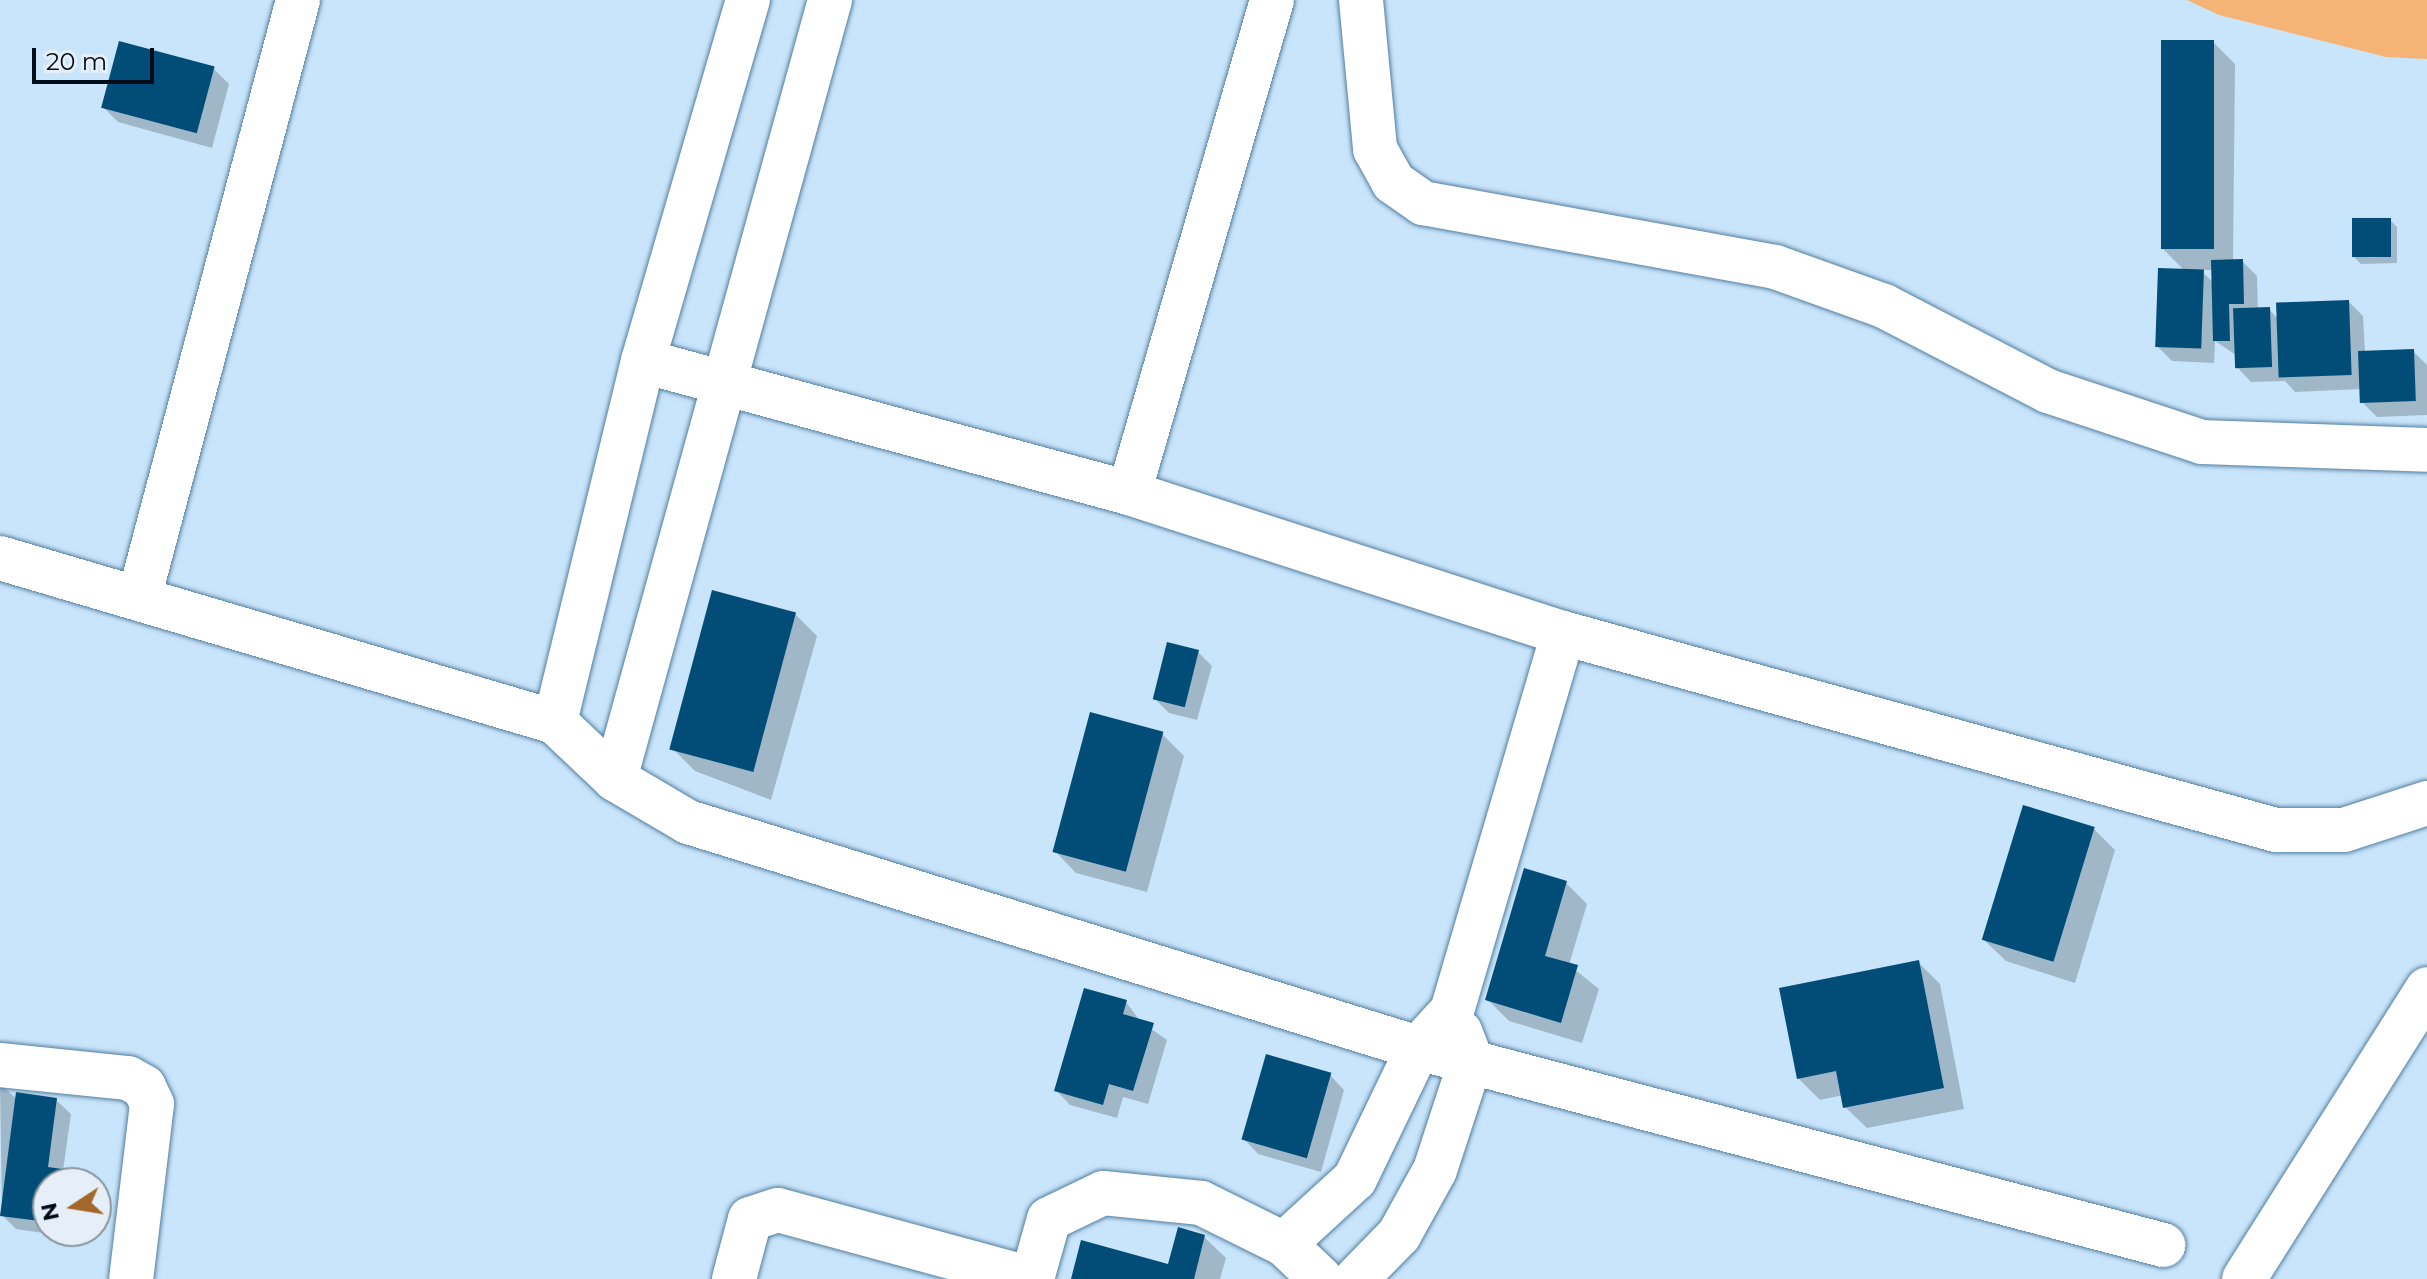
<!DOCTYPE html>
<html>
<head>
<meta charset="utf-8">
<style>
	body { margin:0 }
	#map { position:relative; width:2427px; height:1279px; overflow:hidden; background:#c9e5fb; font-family:Montserrat,sans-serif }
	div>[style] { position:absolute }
	.green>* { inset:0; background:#f5b376 }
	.shadow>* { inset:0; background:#0003 }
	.building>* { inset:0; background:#014d78; transform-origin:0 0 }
	.roads { filter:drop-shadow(0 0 2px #527ea0) drop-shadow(0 0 2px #527ea0) }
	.minor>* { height:44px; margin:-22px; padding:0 22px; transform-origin:22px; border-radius:22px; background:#fff }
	span { translate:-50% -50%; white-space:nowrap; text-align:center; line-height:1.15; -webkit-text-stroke:8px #e6eff7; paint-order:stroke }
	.north { position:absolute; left:32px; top:1167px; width:80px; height:80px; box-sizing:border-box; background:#e6eff7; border:2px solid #8a959e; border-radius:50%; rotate:258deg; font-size:22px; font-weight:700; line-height:32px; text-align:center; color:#000d19 }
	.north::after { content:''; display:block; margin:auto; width:28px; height:36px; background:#a5682c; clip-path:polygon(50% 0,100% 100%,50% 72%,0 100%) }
	.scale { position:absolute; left:32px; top:48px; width:122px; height:36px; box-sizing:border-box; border:4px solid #000d19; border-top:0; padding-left:10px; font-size:24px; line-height:28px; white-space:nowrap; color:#000d19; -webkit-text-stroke:6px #e6eff7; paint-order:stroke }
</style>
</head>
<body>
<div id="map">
	<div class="green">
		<div style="clip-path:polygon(2187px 0,2427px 0,2427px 59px,2386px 57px,2219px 15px)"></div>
	</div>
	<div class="shadow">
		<div style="clip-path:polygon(evenodd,2213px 42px,2235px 64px,2233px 262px,2242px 261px,2257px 276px,2258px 310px,2269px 309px,2278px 319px,2349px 302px,2363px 316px,2365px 352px,2413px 351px,2427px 365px,2427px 415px,2377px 417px,2362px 402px,2362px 389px,2295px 392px,2285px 381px,2251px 382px,2237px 367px,2236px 355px,2215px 341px,2214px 363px,2172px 361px,2157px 346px,2186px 272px,2162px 248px,2213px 42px,2200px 270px,2213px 270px,2214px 283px,2200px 270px)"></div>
		<div style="clip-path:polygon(214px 69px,229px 84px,212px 148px,118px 122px,104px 108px)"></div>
		<div style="clip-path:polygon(2390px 220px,2397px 227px,2397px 263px,2361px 264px,2354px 257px)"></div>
		<div style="clip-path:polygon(795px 614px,817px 636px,771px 800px,695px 771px,673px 749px)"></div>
		<div style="clip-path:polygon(1198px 652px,1212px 666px,1197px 720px,1169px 713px,1154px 698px)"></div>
		<div style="clip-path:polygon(1162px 734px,1184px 756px,1147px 892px,1076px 873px,1055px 851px)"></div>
		<div style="clip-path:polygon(2094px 829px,2115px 850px,2075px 983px,2006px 961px,1984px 940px)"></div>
		<div style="clip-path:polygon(1566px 883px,1587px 904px,1569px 965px,1599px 989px,1582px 1043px,1509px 1021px,1487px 999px)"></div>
		<div style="clip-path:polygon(1918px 962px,1940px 984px,1964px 1109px,1867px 1128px,1845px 1107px,1843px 1095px,1820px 1100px,1798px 1078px)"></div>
		<div style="clip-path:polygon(1126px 1002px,1140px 1021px,1167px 1040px,1148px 1104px,1123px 1097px,1117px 1118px,1070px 1105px,1056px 1090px)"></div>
		<div style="clip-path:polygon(1330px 1075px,1344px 1090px,1321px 1172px,1258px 1154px,1244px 1139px)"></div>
		<div style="clip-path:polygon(0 1084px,17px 1099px,56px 1100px,71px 1114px,63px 1171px,83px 1174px,92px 1183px,48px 1183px,48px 1231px,92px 1231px,91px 1240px,16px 1229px,2px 1215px)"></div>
		<div style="clip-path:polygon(1204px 1237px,1226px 1258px,1220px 1279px,1073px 1279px,1170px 1267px)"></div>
	</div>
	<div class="building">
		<div style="left:2161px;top:40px;width:53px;height:209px"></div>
		<div style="left:119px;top:41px;width:99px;height:69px;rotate:15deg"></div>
		<div style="left:2391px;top:218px;width:39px;height:39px;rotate:90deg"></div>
		<div style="clip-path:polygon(2243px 259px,2244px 304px,2229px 304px,2230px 341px,2213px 341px,2211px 260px)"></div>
		<div style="left:2158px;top:268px;width:46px;height:79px;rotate:2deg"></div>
		<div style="left:2349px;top:300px;width:75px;height:73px;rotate:88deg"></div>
		<div style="left:2270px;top:307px;width:60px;height:37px;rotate:88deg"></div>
		<div style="left:2414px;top:349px;width:52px;height:56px;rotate:88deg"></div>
		<div style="left:712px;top:590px;width:87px;height:165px;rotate:15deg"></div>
		<div style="left:1167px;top:642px;width:33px;height:59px;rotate:14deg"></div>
		<div style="left:1090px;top:712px;width:76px;height:145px;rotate:15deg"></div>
		<div style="left:2023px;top:805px;width:75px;height:141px;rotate:17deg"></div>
		<div style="clip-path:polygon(1524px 868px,1567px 881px,1545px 956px,1578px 965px,1561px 1023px,1485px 1000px)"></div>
		<div style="clip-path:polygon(1919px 960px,1944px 1088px,1843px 1108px,1836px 1071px,1797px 1079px,1779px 988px)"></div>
		<div style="clip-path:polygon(1084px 988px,1127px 1000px,1123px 1014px,1154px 1023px,1133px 1091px,1109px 1084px,1103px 1105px,1054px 1091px)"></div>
		<div style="left:1266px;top:1054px;width:68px;height:89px;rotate:16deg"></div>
		<div style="clip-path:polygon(16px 1092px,57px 1098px,48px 1167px,84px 1172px,82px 1183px,48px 1183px,48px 1222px,0 1216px)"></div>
		<div style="clip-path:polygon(1178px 1227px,1205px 1235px,1194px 1279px,1071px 1279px,1081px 1240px,1168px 1264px)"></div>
	</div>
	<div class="roads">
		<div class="minor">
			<div style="left:1361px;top:0;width:150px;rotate:84.6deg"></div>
			<div style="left:1375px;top:149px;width:38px;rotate:61deg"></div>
			<div style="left:1393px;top:182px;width:37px;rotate:35deg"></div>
			<div style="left:1423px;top:203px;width:358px;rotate:10.3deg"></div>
			<div style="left:1775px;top:267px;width:116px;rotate:19.7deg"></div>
			<div style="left:1884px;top:306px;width:185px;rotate:27.4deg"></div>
			<div style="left:2048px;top:391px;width:162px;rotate:18.3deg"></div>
			<div style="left:2202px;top:442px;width:225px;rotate:2deg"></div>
			<div style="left:643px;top:361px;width:504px;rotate:15.2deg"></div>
			<div style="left:1129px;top:493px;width:456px;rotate:17.9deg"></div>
			<div style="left:1563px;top:633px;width:740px;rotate:15.45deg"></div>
			<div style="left:2276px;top:830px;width:68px"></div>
			<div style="left:2344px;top:830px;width:87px;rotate:-18deg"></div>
			<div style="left:1129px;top:493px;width:513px;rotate:-73.82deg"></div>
			<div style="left:0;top:558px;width:579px;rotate:16.46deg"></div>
			<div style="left:555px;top:722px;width:83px;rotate:43.5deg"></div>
			<div style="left:615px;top:779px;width:85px;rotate:30.5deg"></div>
			<div style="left:688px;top:822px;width:764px;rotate:17.2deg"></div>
			<div style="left:1418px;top:1048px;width:771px;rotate:14.81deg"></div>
			<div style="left:139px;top:598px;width:619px;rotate:-75.11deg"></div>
			<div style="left:555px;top:722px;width:372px;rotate:-76.3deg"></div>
			<div style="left:643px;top:361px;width:376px;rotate:-73.8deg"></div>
			<div style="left:615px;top:779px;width:808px;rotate:-74.57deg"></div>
			<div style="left:0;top:1065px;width:129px;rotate:5.8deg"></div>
			<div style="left:128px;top:1078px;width:18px;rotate:29deg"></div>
			<div style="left:144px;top:1087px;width:19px;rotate:65deg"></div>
			<div style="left:152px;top:1104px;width:176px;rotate:96.8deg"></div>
			<div style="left:1284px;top:1244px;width:96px;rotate:-42.5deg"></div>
			<div style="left:1355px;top:1179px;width:145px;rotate:-64.3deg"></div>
			<div style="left:1418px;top:1048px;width:50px;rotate:-47.4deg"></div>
			<div style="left:1452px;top:1011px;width:394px;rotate:-73.6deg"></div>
			<div style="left:734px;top:1279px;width:62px;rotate:-75.1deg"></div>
			<div style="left:750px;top:1219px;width:29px;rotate:-18deg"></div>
			<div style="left:778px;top:1210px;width:263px;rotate:15.2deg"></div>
			<div style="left:1032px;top:1279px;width:62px;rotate:-74.2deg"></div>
			<div style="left:1049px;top:1219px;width:60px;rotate:-25.7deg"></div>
			<div style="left:1103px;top:1193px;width:99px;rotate:5.8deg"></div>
			<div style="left:1201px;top:1203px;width:93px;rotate:26.3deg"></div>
			<div style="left:1284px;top:1244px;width:51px;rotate:43.4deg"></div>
			<div style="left:1356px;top:1279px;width:62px;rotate:-45.7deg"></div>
			<div style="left:1399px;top:1235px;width:74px;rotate:-61deg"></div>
			<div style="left:1435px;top:1170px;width:116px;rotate:-71.9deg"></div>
			<div style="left:1471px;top:1060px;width:30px;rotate:-111deg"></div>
			<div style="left:2244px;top:1279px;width:343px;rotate:-57.7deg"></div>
		</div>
	</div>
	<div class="north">N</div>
	<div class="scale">20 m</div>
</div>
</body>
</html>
